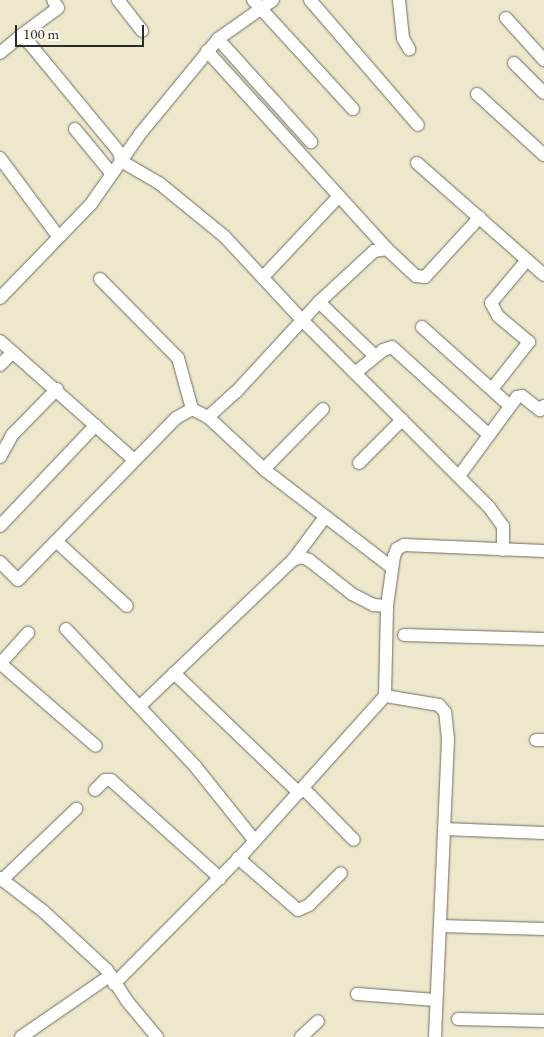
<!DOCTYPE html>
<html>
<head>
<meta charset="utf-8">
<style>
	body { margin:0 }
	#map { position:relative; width:544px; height:1037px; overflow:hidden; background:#ede7cb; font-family:"EB Garamond",serif }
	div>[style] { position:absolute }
	.roads { filter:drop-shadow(0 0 1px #6f6d63) drop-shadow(0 0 1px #6f6d63) }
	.minor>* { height:12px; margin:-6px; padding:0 6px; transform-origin:6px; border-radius:6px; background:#fff }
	span { translate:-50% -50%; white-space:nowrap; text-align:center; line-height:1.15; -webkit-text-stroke:4px #fbf7ec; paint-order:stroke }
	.scale { position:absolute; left:15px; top:25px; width:129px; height:22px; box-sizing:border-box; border:2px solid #2b2b2b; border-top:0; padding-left:6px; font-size:15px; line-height:18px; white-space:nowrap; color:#2b2b2b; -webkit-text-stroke:4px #fbf7ec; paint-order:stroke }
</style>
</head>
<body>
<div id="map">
	<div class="roads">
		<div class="minor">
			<div style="left:118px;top:0;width:39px;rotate:52deg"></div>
			<div style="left:253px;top:0;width:148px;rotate:47.5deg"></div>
			<div style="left:310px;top:0;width:165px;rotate:49.2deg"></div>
			<div style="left:399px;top:0;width:38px;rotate:84deg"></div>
			<div style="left:403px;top:38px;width:13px;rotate:61deg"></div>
			<div style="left:506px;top:18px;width:57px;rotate:47.9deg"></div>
			<div style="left:20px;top:36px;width:47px;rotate:-36.4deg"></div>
			<div style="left:58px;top:8px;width:9px;rotate:-122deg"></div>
			<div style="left:218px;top:39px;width:139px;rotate:47.9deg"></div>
			<div style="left:207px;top:51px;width:268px;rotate:47.7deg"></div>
			<div style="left:0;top:53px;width:26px;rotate:-40deg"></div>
			<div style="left:20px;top:36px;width:13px;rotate:39deg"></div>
			<div style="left:30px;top:44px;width:140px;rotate:50.5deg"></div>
			<div style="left:119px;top:152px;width:9px;rotate:77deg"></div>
			<div style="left:121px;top:161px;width:44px;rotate:30.1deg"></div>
			<div style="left:159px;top:183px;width:84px;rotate:39.2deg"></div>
			<div style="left:224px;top:236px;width:115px;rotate:47.1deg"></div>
			<div style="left:302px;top:320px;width:264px;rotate:45deg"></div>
			<div style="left:489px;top:507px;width:24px;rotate:54deg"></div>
			<div style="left:503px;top:526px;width:24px;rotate:90deg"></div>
			<div style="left:514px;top:63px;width:42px;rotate:45deg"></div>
			<div style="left:477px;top:94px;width:91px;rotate:42.3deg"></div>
			<div style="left:75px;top:129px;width:58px;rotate:50.6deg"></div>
			<div style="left:0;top:158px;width:97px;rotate:53.4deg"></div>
			<div style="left:417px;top:163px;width:169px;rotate:41.4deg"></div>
			<div style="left:263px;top:277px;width:110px;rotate:-46.8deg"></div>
			<div style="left:100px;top:279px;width:111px;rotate:45.4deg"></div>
			<div style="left:178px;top:358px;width:53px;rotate:74.6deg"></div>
			<div style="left:0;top:298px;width:131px;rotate:-45.9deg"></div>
			<div style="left:91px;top:204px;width:85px;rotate:-55deg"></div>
			<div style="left:140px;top:134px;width:123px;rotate:-50.6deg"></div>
			<div style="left:218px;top:39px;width:67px;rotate:-35.3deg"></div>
			<div style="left:319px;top:302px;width:78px;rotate:44deg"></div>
			<div style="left:422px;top:327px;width:118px;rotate:41.9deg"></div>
			<div style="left:0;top:341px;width:179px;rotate:41.6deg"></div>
			<div style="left:0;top:365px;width:18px;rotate:-45deg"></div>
			<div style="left:355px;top:373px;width:36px;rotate:-39deg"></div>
			<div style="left:383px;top:350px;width:9px;rotate:-18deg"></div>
			<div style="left:392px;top:347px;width:131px;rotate:42.2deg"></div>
			<div style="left:492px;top:389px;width:60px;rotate:-51.8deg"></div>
			<div style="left:529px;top:342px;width:40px;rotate:-140deg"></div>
			<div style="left:498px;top:316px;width:15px;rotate:-118deg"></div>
			<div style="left:491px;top:303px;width:56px;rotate:-50.1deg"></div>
			<div style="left:208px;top:417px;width:38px;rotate:-42deg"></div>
			<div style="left:236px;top:392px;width:122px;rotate:-47.3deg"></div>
			<div style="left:319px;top:302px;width:75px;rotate:-42.8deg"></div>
			<div style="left:374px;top:251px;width:13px;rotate:-9deg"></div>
			<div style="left:387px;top:249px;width:40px;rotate:43deg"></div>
			<div style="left:416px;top:276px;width:9px;rotate:6deg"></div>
			<div style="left:425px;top:277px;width:81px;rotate:-47.5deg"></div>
			<div style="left:0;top:457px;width:26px;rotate:-61deg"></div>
			<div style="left:13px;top:434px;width:63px;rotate:-45.6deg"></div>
			<div style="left:359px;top:463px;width:61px;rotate:-45deg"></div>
			<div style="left:264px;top:469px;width:84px;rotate:-45.5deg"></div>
			<div style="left:459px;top:476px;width:98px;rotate:-53.7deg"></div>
			<div style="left:517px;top:397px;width:5px;rotate:-11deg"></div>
			<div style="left:522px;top:396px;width:23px;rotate:38deg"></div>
			<div style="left:540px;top:410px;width:6px;rotate:-45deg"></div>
			<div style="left:0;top:526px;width:139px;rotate:-46.5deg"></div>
			<div style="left:56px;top:541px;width:96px;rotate:42.5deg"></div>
			<div style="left:293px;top:560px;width:54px;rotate:-53.3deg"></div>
			<div style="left:0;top:562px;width:25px;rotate:45deg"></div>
			<div style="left:18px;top:580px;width:226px;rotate:-45.7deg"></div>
			<div style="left:176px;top:418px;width:18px;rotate:-29deg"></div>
			<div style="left:192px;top:409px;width:18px;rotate:27deg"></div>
			<div style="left:208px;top:417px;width:79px;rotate:43deg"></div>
			<div style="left:266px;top:471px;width:158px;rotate:37.5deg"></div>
			<div style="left:66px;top:629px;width:188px;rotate:46.7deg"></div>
			<div style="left:195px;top:766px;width:96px;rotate:51.3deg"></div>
			<div style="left:404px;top:635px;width:140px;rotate:1.6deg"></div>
			<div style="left:0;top:664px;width:42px;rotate:-47.9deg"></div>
			<div style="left:1px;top:664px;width:125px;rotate:40.8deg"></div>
			<div style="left:174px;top:673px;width:173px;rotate:43.8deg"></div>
			<div style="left:140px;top:706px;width:211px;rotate:-43.7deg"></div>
			<div style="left:293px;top:560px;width:9px;rotate:-21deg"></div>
			<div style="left:301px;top:557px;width:9px;rotate:21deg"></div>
			<div style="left:309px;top:560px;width:55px;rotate:38.3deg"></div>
			<div style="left:352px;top:594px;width:25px;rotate:27deg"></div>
			<div style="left:374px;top:605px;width:13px;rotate:4deg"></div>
			<div style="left:536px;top:740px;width:8px"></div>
			<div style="left:304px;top:789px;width:71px;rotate:45.6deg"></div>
			<div style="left:95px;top:790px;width:14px;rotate:-45deg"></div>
			<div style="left:105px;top:780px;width:6px"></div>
			<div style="left:111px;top:780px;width:147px;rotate:42deg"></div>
			<div style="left:444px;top:829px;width:100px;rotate:2.3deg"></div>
			<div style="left:238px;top:858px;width:79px;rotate:40.9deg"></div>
			<div style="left:298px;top:910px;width:12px;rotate:-24deg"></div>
			<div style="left:309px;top:905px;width:45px;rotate:-45deg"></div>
			<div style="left:0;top:878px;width:54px;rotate:37.5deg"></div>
			<div style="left:43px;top:911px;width:87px;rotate:42.7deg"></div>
			<div style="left:107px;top:970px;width:37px;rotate:57deg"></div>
			<div style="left:127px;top:1001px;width:47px;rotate:50.2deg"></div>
			<div style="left:2px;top:880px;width:103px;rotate:-43.8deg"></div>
			<div style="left:440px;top:926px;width:104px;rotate:1.7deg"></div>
			<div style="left:114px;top:984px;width:185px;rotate:-45.2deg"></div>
			<div style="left:244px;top:853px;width:211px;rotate:-48.1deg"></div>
			<div style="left:357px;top:994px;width:79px;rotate:4.3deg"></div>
			<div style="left:458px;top:1019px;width:86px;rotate:1.3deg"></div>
			<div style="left:21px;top:1037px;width:109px;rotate:-34.6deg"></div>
			<div style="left:301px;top:1037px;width:23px;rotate:-43deg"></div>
			<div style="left:435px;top:1037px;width:298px;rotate:-87.5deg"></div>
			<div style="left:448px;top:739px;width:27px;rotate:-96deg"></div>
			<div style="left:445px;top:712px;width:9px;rotate:-131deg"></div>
			<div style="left:439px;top:705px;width:55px;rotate:-170.5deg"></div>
			<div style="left:385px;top:696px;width:90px;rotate:-88.7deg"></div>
			<div style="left:387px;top:606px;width:50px;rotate:-82deg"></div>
			<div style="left:394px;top:556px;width:8px;rotate:-67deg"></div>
			<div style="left:397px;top:549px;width:8px;rotate:-30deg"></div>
			<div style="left:404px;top:545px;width:140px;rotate:2.5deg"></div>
		</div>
	</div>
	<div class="scale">100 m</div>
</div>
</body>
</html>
